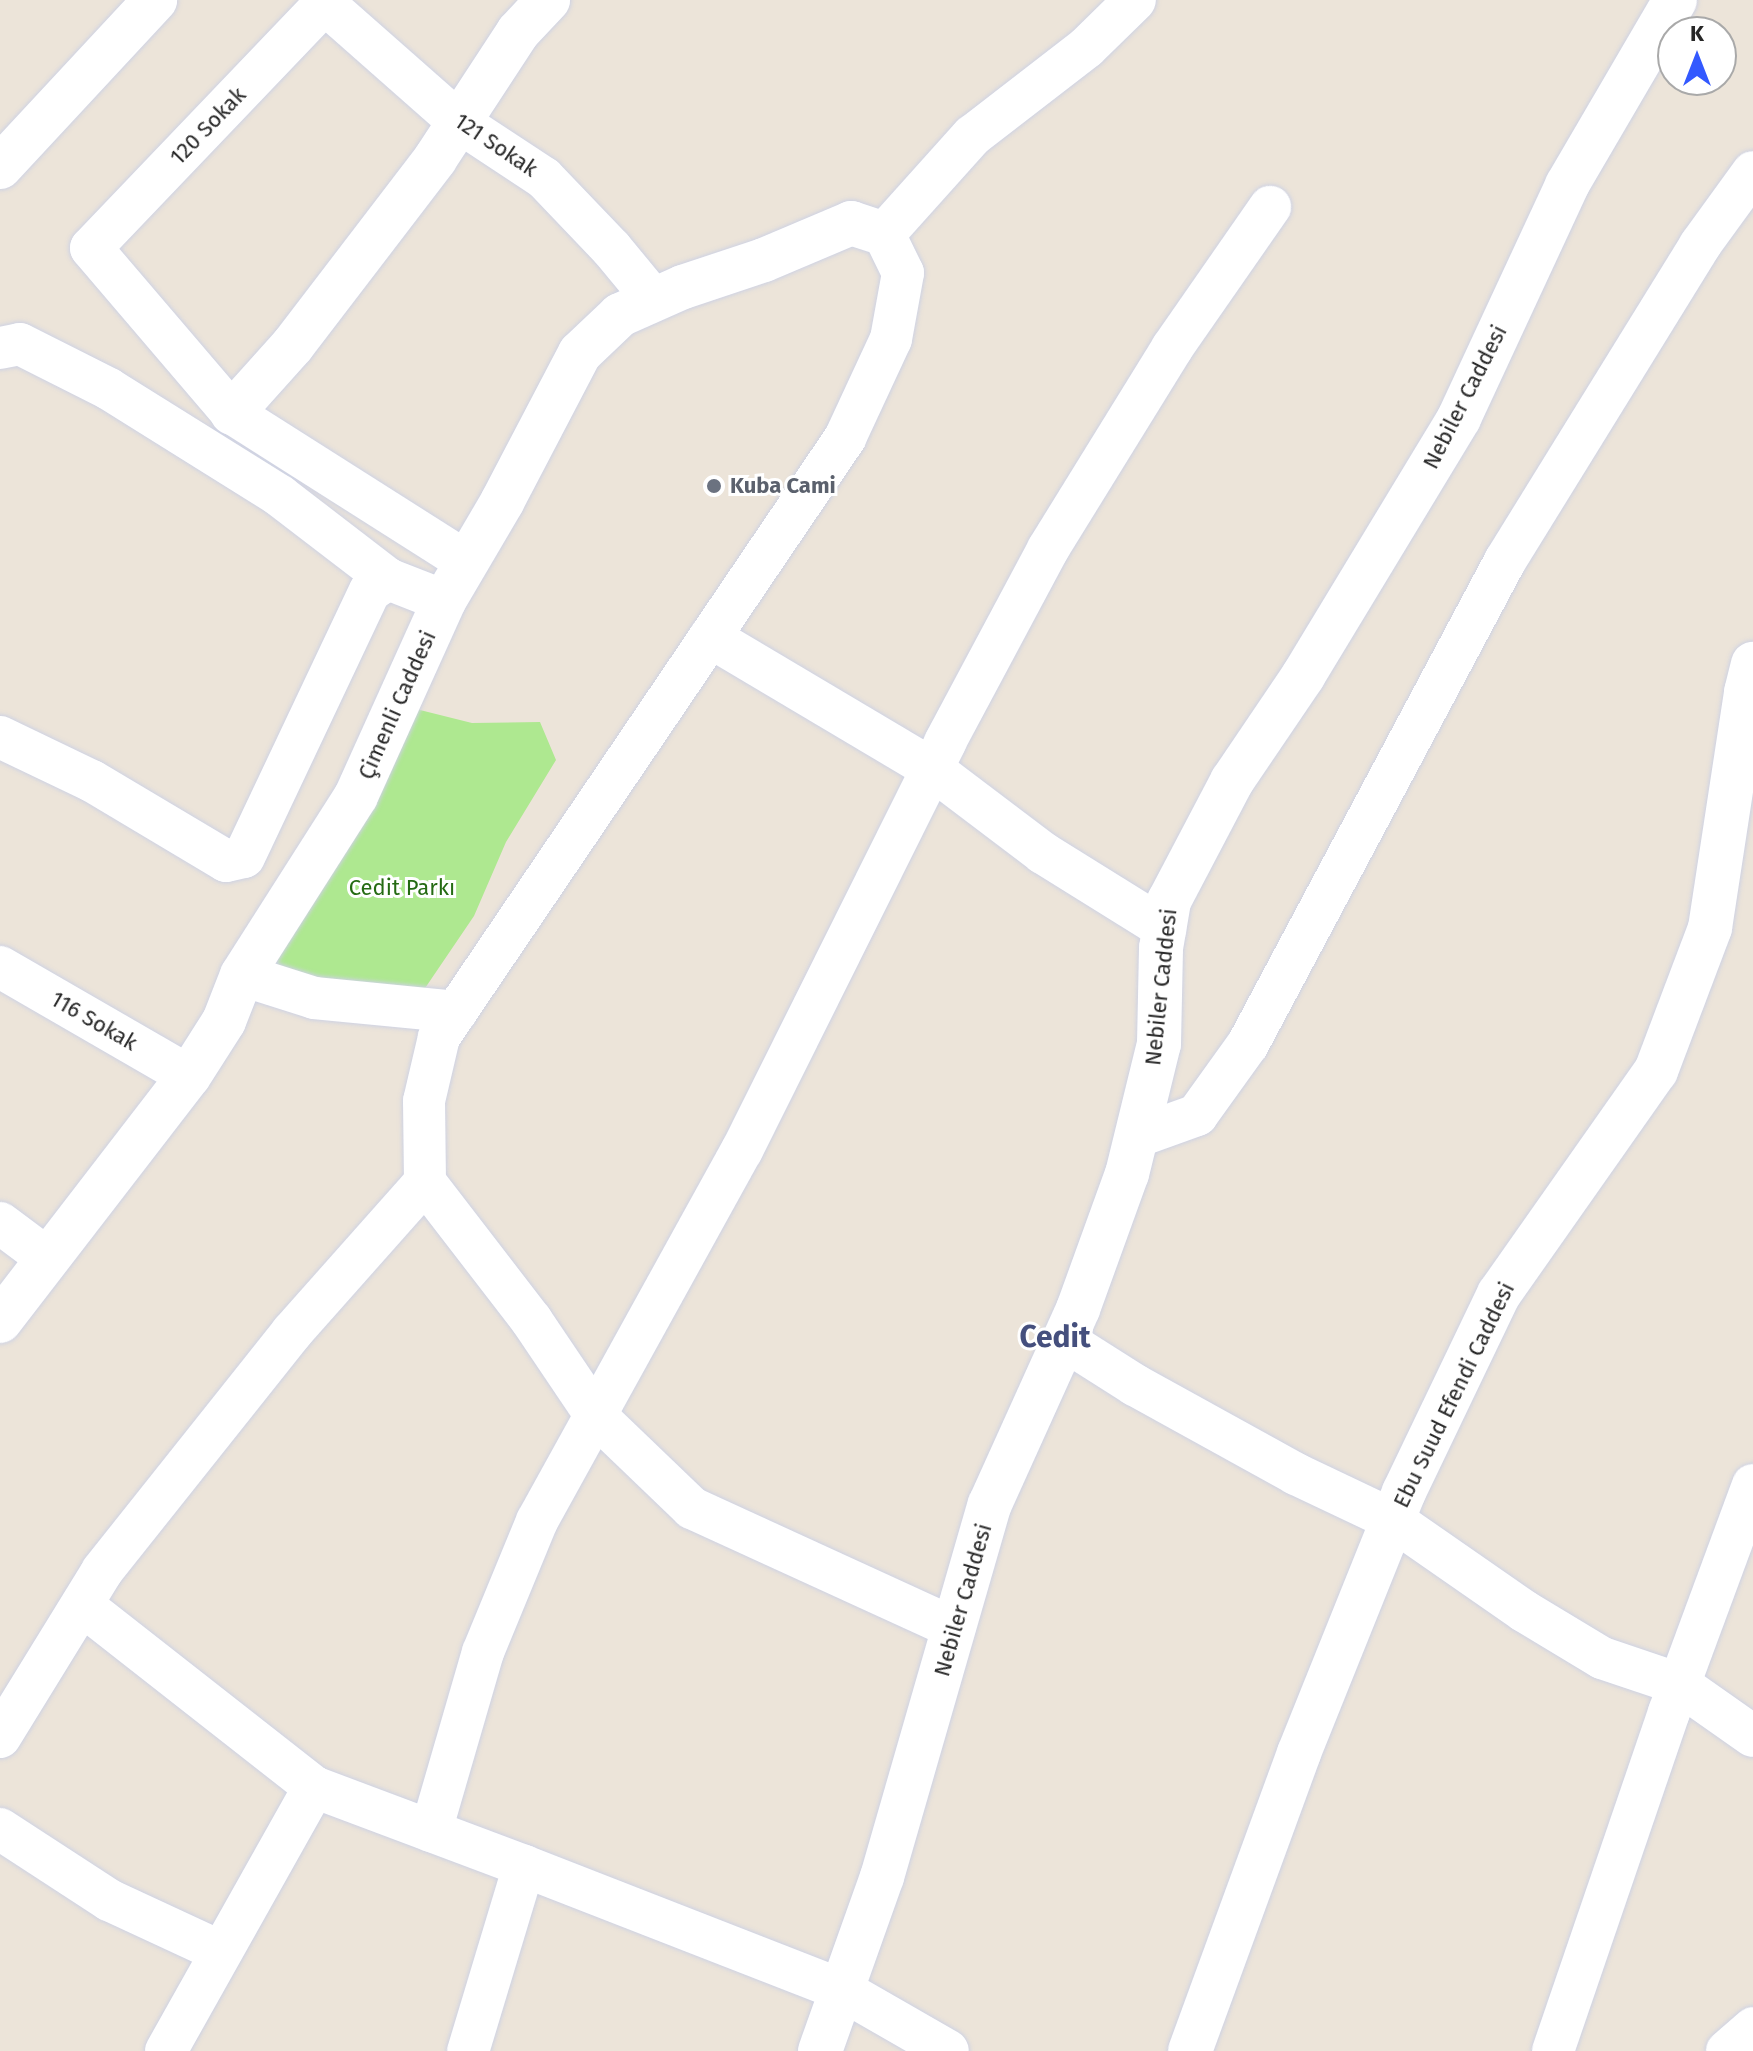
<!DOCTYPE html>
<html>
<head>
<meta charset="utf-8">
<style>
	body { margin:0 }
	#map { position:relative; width:1753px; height:2051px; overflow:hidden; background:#ece4d9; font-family:"Fira Sans",sans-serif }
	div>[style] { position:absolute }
	.green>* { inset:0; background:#aee890 }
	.roads { filter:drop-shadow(0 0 2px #ced2e3) drop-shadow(0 0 2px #ced2e3) }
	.minor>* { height:42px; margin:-21px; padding:0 21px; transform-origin:21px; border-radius:21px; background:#fff }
	.tertiary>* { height:44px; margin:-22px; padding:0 22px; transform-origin:22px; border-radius:22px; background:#fff }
	.secondary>* { height:44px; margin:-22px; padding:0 22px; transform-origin:22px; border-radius:22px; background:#fff }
	.dots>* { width:22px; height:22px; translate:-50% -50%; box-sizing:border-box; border:4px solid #fff; border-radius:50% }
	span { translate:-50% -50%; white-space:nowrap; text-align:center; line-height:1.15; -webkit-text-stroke:6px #fff; paint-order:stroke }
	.street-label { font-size:22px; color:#282828 }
	.worship-label { font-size:22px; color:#5b616d; font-weight:700 }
	.left { translate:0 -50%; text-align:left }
	.park-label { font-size:22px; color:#256b13 }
	.district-label { font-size:30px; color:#454f7d; font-weight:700 }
	.north { position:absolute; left:1657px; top:16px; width:80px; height:80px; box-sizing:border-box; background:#fff; border:2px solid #a9a9a9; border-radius:50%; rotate:0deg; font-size:22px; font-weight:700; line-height:32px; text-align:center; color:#282828 }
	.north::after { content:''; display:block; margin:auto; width:28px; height:36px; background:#3359ff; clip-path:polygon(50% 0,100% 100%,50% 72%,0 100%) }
</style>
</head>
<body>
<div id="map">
	<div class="green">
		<div style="clip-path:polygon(416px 709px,472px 723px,540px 722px,556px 760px,506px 842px,474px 916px,417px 1000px,268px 972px)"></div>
	</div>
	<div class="roads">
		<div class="minor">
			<div style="left:328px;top:0;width:343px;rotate:133.7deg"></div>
			<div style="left:91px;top:248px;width:217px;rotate:49.5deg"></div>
			<div style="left:232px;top:413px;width:278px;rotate:32.4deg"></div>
			<div style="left:325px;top:4px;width:179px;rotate:41.4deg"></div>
			<div style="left:459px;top:122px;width:102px;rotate:33.4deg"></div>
			<div style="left:544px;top:178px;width:97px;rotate:46.3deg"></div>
			<div style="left:611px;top:248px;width:67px;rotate:50.4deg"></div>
			<div style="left:0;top:348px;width:20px;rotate:-11deg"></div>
			<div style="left:20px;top:344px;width:100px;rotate:26.8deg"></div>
			<div style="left:109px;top:389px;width:202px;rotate:32deg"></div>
			<div style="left:280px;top:496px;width:136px;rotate:37.5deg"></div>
			<div style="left:710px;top:637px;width:258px;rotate:30.7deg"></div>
			<div style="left:932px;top:769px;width:139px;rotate:37.1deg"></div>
			<div style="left:1043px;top:853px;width:144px;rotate:31.9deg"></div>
			<div style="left:0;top:737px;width:102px;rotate:25.6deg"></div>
			<div style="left:92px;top:781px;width:156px;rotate:30.8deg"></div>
			<div style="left:226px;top:861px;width:18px;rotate:-13deg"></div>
			<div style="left:244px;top:857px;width:294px;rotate:-64.7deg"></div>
			<div style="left:370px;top:591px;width:22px;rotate:-34deg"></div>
			<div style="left:388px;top:579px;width:60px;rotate:21.4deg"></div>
			<div style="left:0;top:967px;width:218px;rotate:30deg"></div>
			<div style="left:242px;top:975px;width:76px;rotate:17.7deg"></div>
			<div style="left:314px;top:998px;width:143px;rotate:5.6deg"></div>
			<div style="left:1136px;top:1137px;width:65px;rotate:-19.8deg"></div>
			<div style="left:1197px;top:1115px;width:87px;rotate:-54.3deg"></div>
			<div style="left:1248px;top:1044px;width:547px;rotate:-61.98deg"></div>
			<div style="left:1505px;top:561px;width:371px;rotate:-58.3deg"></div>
			<div style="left:1700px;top:245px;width:90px;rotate:-54deg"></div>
			<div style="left:0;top:1223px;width:59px;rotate:36.7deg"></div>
			<div style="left:1064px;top:1340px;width:84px;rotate:32.4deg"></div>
			<div style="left:1135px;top:1385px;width:184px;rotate:28.9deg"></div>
			<div style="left:1296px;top:1474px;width:107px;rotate:25.4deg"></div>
			<div style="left:1393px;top:1520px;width:160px;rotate:34.8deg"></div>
			<div style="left:1524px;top:1611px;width:91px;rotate:31.1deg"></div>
			<div style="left:1602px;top:1658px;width:81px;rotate:18.7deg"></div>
			<div style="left:1679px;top:1684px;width:90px;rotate:35.1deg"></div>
			<div style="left:82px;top:1605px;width:295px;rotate:38.1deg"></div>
			<div style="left:954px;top:1628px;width:288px;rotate:-155.4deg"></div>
			<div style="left:692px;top:1508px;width:133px;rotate:-136.2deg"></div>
			<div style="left:596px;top:1416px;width:115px;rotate:-124deg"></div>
			<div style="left:532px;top:1321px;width:175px;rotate:-127.6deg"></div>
			<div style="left:425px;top:1182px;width:81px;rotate:-90.7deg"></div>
			<div style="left:424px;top:1101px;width:66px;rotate:-76.8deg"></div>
			<div style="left:439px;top:1037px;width:724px;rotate:-55.87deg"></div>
			<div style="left:845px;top:438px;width:109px;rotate:-65.1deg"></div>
			<div style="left:891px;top:339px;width:67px;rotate:-79.7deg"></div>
			<div style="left:903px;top:273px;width:43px;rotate:-116deg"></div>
			<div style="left:884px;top:234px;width:132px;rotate:-48.1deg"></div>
			<div style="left:972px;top:136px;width:145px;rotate:-37.7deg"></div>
			<div style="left:1087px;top:47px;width:67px;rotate:-44.4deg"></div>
			<div style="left:0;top:1737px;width:195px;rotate:-58.4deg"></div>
			<div style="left:102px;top:1571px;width:305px;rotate:-51.5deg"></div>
			<div style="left:292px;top:1332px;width:200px;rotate:-48.4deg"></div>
			<div style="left:0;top:1829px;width:130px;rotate:33.1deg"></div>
			<div style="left:109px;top:1900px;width:123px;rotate:24.9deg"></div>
			<div style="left:431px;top:1831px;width:186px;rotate:-73.8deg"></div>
			<div style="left:483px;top:1652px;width:142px;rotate:-67.6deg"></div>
			<div style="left:537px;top:1521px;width:424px;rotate:-61.1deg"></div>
			<div style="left:742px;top:1150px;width:456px;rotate:-63.5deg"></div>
			<div style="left:945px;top:742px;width:219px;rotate:-61.9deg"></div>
			<div style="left:1048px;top:549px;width:236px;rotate:-58.3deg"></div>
			<div style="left:1172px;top:348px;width:172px;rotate:-55.2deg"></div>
			<div style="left:524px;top:1866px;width:341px;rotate:21.3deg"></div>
			<div style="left:842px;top:1990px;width:122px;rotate:29.9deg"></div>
			<div style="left:166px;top:2051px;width:303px;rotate:-60.7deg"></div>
			<div style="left:314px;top:1787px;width:224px;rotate:20.6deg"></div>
			<div style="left:524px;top:1866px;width:193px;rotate:106.8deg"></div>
			<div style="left:1553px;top:2051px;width:358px;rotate:-71.1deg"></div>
			<div style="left:1669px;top:1712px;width:242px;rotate:-69.7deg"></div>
			<div style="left:1727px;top:2051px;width:35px;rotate:-41deg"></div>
		</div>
		<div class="tertiary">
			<div style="left:0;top:167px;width:228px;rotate:-47.1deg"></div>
			<div style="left:232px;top:413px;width:91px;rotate:-48.1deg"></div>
			<div style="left:293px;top:345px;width:234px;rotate:-52.6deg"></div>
			<div style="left:435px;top:159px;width:152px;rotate:-56.8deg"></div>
			<div style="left:518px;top:32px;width:44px;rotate:-46.8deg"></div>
			<div style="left:0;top:1321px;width:309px;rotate:-52.4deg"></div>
			<div style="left:189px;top:1076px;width:65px;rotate:-57.5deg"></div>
			<div style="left:224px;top:1021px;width:49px;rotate:-68.6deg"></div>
			<div style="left:242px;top:975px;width:212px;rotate:-57.5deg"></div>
			<div style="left:356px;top:796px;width:214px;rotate:-65.7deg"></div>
			<div style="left:444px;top:601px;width:115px;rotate:-59.6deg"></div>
			<div style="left:502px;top:502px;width:168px;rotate:-62.4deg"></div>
			<div style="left:580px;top:353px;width:55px;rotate:-43.5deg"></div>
			<div style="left:620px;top:315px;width:69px;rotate:-24deg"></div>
			<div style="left:683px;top:287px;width:85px;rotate:-18.4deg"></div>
			<div style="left:764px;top:260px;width:95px;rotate:-23deg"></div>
			<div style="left:851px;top:223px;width:35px;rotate:18deg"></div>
			<div style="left:820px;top:2051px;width:185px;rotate:-70.4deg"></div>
			<div style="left:882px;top:1877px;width:388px;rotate:-73.9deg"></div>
			<div style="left:990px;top:1504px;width:214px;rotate:-65.7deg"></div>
			<div style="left:1078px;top:1309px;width:144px;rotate:-70.1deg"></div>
			<div style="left:1127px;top:1174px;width:134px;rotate:-76.2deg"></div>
			<div style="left:1159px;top:1044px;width:96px;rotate:-88.8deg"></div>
			<div style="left:1161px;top:948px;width:48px;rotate:-80.3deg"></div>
			<div style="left:1169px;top:901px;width:136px;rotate:-62.3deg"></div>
			<div style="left:1232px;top:781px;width:127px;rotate:-55.9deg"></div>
			<div style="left:1303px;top:676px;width:301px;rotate:-58.8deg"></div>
			<div style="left:1459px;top:418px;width:257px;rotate:-65.1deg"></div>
			<div style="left:1567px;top:185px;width:214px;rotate:-59.7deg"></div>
		</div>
		<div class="secondary">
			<div style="left:1190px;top:2051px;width:317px;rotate:-69.9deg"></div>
			<div style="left:1299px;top:1753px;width:281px;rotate:-68.1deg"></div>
			<div style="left:1404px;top:1492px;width:220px;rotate:-64.4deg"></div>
			<div style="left:1499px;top:1294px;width:273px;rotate:-54.9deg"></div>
			<div style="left:1656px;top:1071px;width:153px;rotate:-69.3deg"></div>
			<div style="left:1710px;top:928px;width:239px;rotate:-81.3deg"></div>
			<div style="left:1746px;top:692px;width:29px;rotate:-76deg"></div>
		</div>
	</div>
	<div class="dots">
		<div style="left:714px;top:486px;background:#6b7280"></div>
	</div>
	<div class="street-label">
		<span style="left:208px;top:126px;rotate:-46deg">120 Sokak</span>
		<span style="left:496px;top:145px;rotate:34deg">121 Sokak</span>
		<span style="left:1465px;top:397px;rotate:-63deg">Nebiler Caddesi</span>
		<span style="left:397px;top:705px;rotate:-66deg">Çimenli Caddesi</span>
		<span style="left:1161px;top:987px;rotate:-84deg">Nebiler Caddesi</span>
		<span style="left:94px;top:1021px;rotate:30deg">116 Sokak</span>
		<span style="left:1454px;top:1395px;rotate:-64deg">Ebu Suud Efendi Caddesi</span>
		<span style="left:963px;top:1600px;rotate:-74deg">Nebiler Caddesi</span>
	</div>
	<div class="worship-label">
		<span class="left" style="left:730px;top:486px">Kuba Cami</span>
	</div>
	<div class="park-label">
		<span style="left:402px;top:888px">Cedit Parkı</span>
	</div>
	<div class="district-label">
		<span style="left:1055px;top:1337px">Cedit</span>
	</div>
	<div class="north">K</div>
</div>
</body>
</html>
